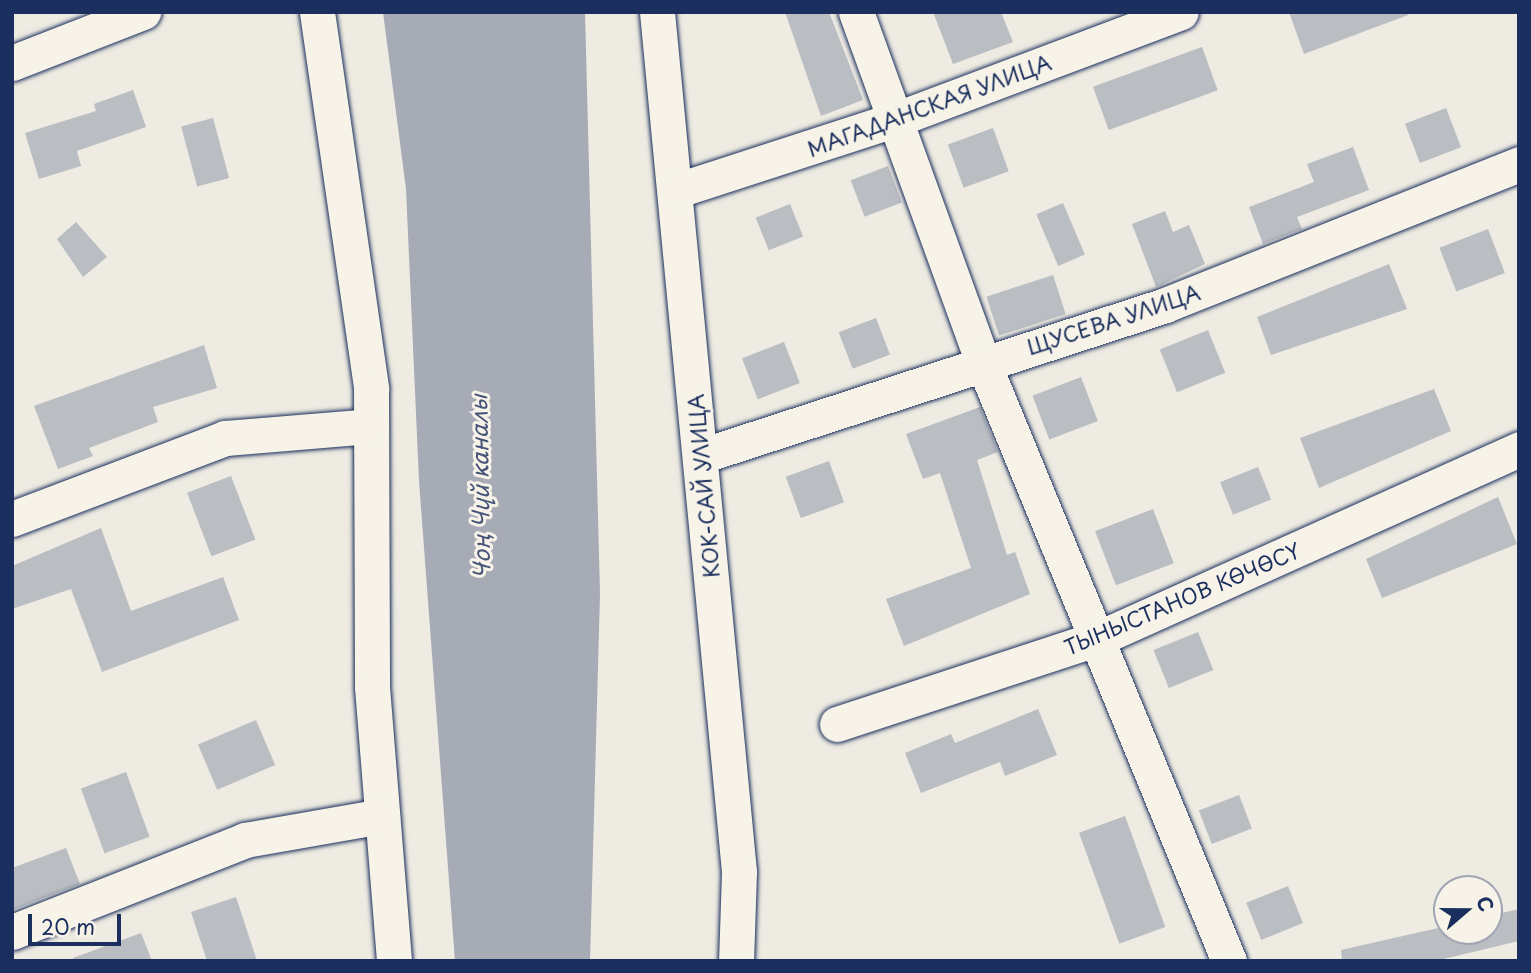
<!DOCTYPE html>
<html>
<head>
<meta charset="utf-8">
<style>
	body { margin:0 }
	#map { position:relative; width:1531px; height:973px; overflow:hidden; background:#eeebe2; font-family:"Playpen Sans",sans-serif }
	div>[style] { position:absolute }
	.water>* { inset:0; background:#a6abb5 }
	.building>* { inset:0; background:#babdc2; transform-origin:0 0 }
	.roads { filter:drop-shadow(0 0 2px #1b2f5e) drop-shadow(0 0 2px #1b2f5e) }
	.minor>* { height:35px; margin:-17.5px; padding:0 17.5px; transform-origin:17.5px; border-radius:17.5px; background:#f7f3e8 }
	span { translate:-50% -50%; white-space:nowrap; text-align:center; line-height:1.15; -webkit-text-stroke:6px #f7f3e8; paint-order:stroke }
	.street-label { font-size:21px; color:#1b2f5e }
	.water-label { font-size:23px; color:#455478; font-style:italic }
	.frame { position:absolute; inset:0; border:14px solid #1b2f5e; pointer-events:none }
	.north { position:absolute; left:1433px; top:875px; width:70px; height:70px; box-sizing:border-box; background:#f7f3e8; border:2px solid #9fa5b1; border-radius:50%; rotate:70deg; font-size:19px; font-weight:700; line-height:28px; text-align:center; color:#1b2f5e }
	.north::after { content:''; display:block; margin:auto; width:24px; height:32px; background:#1b2f5e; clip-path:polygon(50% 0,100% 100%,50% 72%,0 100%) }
	.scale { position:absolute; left:28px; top:914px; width:93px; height:32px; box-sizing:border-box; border:4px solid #1b2f5e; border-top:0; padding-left:9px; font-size:21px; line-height:24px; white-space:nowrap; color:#1b2f5e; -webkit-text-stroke:5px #f7f3e8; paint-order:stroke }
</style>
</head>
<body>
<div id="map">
	<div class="water">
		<div style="clip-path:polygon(383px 12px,585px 12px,600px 594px,590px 961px,455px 961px,419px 481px,406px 189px)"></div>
	</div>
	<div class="building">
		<div style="clip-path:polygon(785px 12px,829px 12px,863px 100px,821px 116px)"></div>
		<div style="clip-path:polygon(933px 12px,1001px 12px,1013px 42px,953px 64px)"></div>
		<div style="clip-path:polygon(1289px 12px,1407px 12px,1408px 15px,1304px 54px)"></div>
		<div style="left:1202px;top:47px;width:46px;height:116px;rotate:70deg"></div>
		<div style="clip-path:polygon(133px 90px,146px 127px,77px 151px,81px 166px,39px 179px,25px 133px,96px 111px,94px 104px)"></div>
		<div style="left:1446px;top:108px;width:42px;height:44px;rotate:69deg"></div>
		<div style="left:213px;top:118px;width:62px;height:33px;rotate:75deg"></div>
		<div style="left:993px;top:128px;width:46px;height:48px;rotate:70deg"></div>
		<div style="clip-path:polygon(1353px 147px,1369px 190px,1297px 217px,1302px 229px,1263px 244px,1249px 207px,1314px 182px,1307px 164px)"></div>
		<div style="left:888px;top:166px;width:39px;height:40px;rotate:69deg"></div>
		<div style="left:1063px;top:203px;width:56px;height:29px;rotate:67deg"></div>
		<div style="left:790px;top:204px;width:35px;height:37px;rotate:68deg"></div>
		<div style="clip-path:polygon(1165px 211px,1173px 232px,1189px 225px,1205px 264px,1156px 287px,1132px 224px)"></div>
		<div style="clip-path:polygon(76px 222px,107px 257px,83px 277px,57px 239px)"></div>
		<div style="left:1488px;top:229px;width:47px;height:52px;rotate:69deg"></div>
		<div style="clip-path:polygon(1389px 264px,1407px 309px,1271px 355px,1257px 317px)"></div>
		<div style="left:1053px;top:275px;width:41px;height:70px;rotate:72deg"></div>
		<div style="left:876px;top:318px;width:39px;height:40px;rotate:69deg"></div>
		<div style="left:1208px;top:330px;width:46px;height:52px;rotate:68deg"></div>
		<div style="left:784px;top:342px;width:44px;height:45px;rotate:69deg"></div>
		<div style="clip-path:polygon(204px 345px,217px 388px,153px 407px,158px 422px,89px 448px,93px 456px,58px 469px,34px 406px)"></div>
		<div style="left:1081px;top:377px;width:47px;height:52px;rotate:69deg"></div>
		<div style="clip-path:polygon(1434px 389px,1451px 431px,1319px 488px,1300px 438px)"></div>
		<div style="clip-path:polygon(980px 407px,998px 452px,977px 460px,1007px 555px,1015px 552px,1030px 594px,904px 646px,886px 599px,971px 568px,940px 473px,923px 479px,906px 434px)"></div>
		<div style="left:829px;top:461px;width:44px;height:46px;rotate:70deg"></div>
		<div style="left:1258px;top:467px;width:35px;height:41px;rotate:68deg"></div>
		<div style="left:231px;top:476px;width:68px;height:47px;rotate:69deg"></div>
		<div style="clip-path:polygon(1498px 497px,1517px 544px,1382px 598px,1366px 559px)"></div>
		<div style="left:1153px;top:509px;width:58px;height:62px;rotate:69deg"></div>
		<div style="clip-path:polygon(101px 528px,131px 611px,223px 577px,239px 620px,102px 672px,71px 589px,12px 609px,12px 566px)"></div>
		<div style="left:1198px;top:632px;width:41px;height:48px;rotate:68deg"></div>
		<div style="clip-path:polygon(1038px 709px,1057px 755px,1005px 776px,1000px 762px,921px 793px,905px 753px,951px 734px,955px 743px)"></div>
		<div style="left:256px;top:720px;width:49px;height:63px;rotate:67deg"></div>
		<div style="left:126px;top:772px;width:69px;height:48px;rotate:70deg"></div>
		<div style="left:1239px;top:795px;width:36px;height:43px;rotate:69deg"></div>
		<div style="left:1125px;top:816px;width:118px;height:49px;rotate:70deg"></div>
		<div style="clip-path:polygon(66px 848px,80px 884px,12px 910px,12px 868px)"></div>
		<div style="left:1288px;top:886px;width:40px;height:45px;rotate:68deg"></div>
		<div style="clip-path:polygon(236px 897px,257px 961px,207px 961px,191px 912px)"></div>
		<div style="clip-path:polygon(1519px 909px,1519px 941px,1435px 961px,1342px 961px,1341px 950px,1447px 926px,1489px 931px,1489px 916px)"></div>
		<div style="clip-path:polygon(141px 933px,152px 961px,73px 961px,73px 958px)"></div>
	</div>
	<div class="roads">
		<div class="minor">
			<div style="left:317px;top:12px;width:380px;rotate:81.8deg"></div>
			<div style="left:371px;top:388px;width:299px;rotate:89.8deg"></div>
			<div style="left:372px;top:687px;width:275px;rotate:85.4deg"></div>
			<div style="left:657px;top:12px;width:864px;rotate:84.55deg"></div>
			<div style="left:739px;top:872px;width:89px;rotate:91.9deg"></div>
			<div style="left:856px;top:12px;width:370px;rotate:70.1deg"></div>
			<div style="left:982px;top:360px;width:650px;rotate:67.66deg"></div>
			<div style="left:12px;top:63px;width:141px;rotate:-21.3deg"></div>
			<div style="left:675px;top:191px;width:233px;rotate:-18deg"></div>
			<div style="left:897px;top:119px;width:303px;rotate:-20.6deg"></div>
			<div style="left:701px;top:456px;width:488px;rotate:-18deg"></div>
			<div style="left:1165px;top:305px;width:381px;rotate:-21.7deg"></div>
			<div style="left:12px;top:519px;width:228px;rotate:-20.8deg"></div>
			<div style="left:225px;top:438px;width:146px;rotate:-4.7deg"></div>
			<div style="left:837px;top:724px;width:276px;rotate:-18.2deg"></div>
			<div style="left:1099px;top:638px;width:461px;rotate:-24.2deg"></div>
			<div style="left:12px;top:932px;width:251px;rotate:-21.5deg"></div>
			<div style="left:245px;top:840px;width:139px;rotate:-9.9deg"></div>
		</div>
	</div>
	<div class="street-label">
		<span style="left:929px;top:105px;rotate:-20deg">МАГАДАНСКАЯ УЛИЦА</span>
		<span style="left:1113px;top:319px;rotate:-18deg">ЩУСЕВА УЛИЦА</span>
		<span style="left:703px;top:486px;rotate:-95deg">КОК-САЙ УЛИЦА</span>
		<span style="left:1182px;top:598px;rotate:-23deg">ТЫНЫСТАНОВ КӨЧӨСҮ</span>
	</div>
	<div class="water-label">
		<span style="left:480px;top:487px;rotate:-91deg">Чоң Чүй каналы</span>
	</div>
	<div class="frame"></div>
	<div class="north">С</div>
	<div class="scale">20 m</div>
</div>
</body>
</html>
